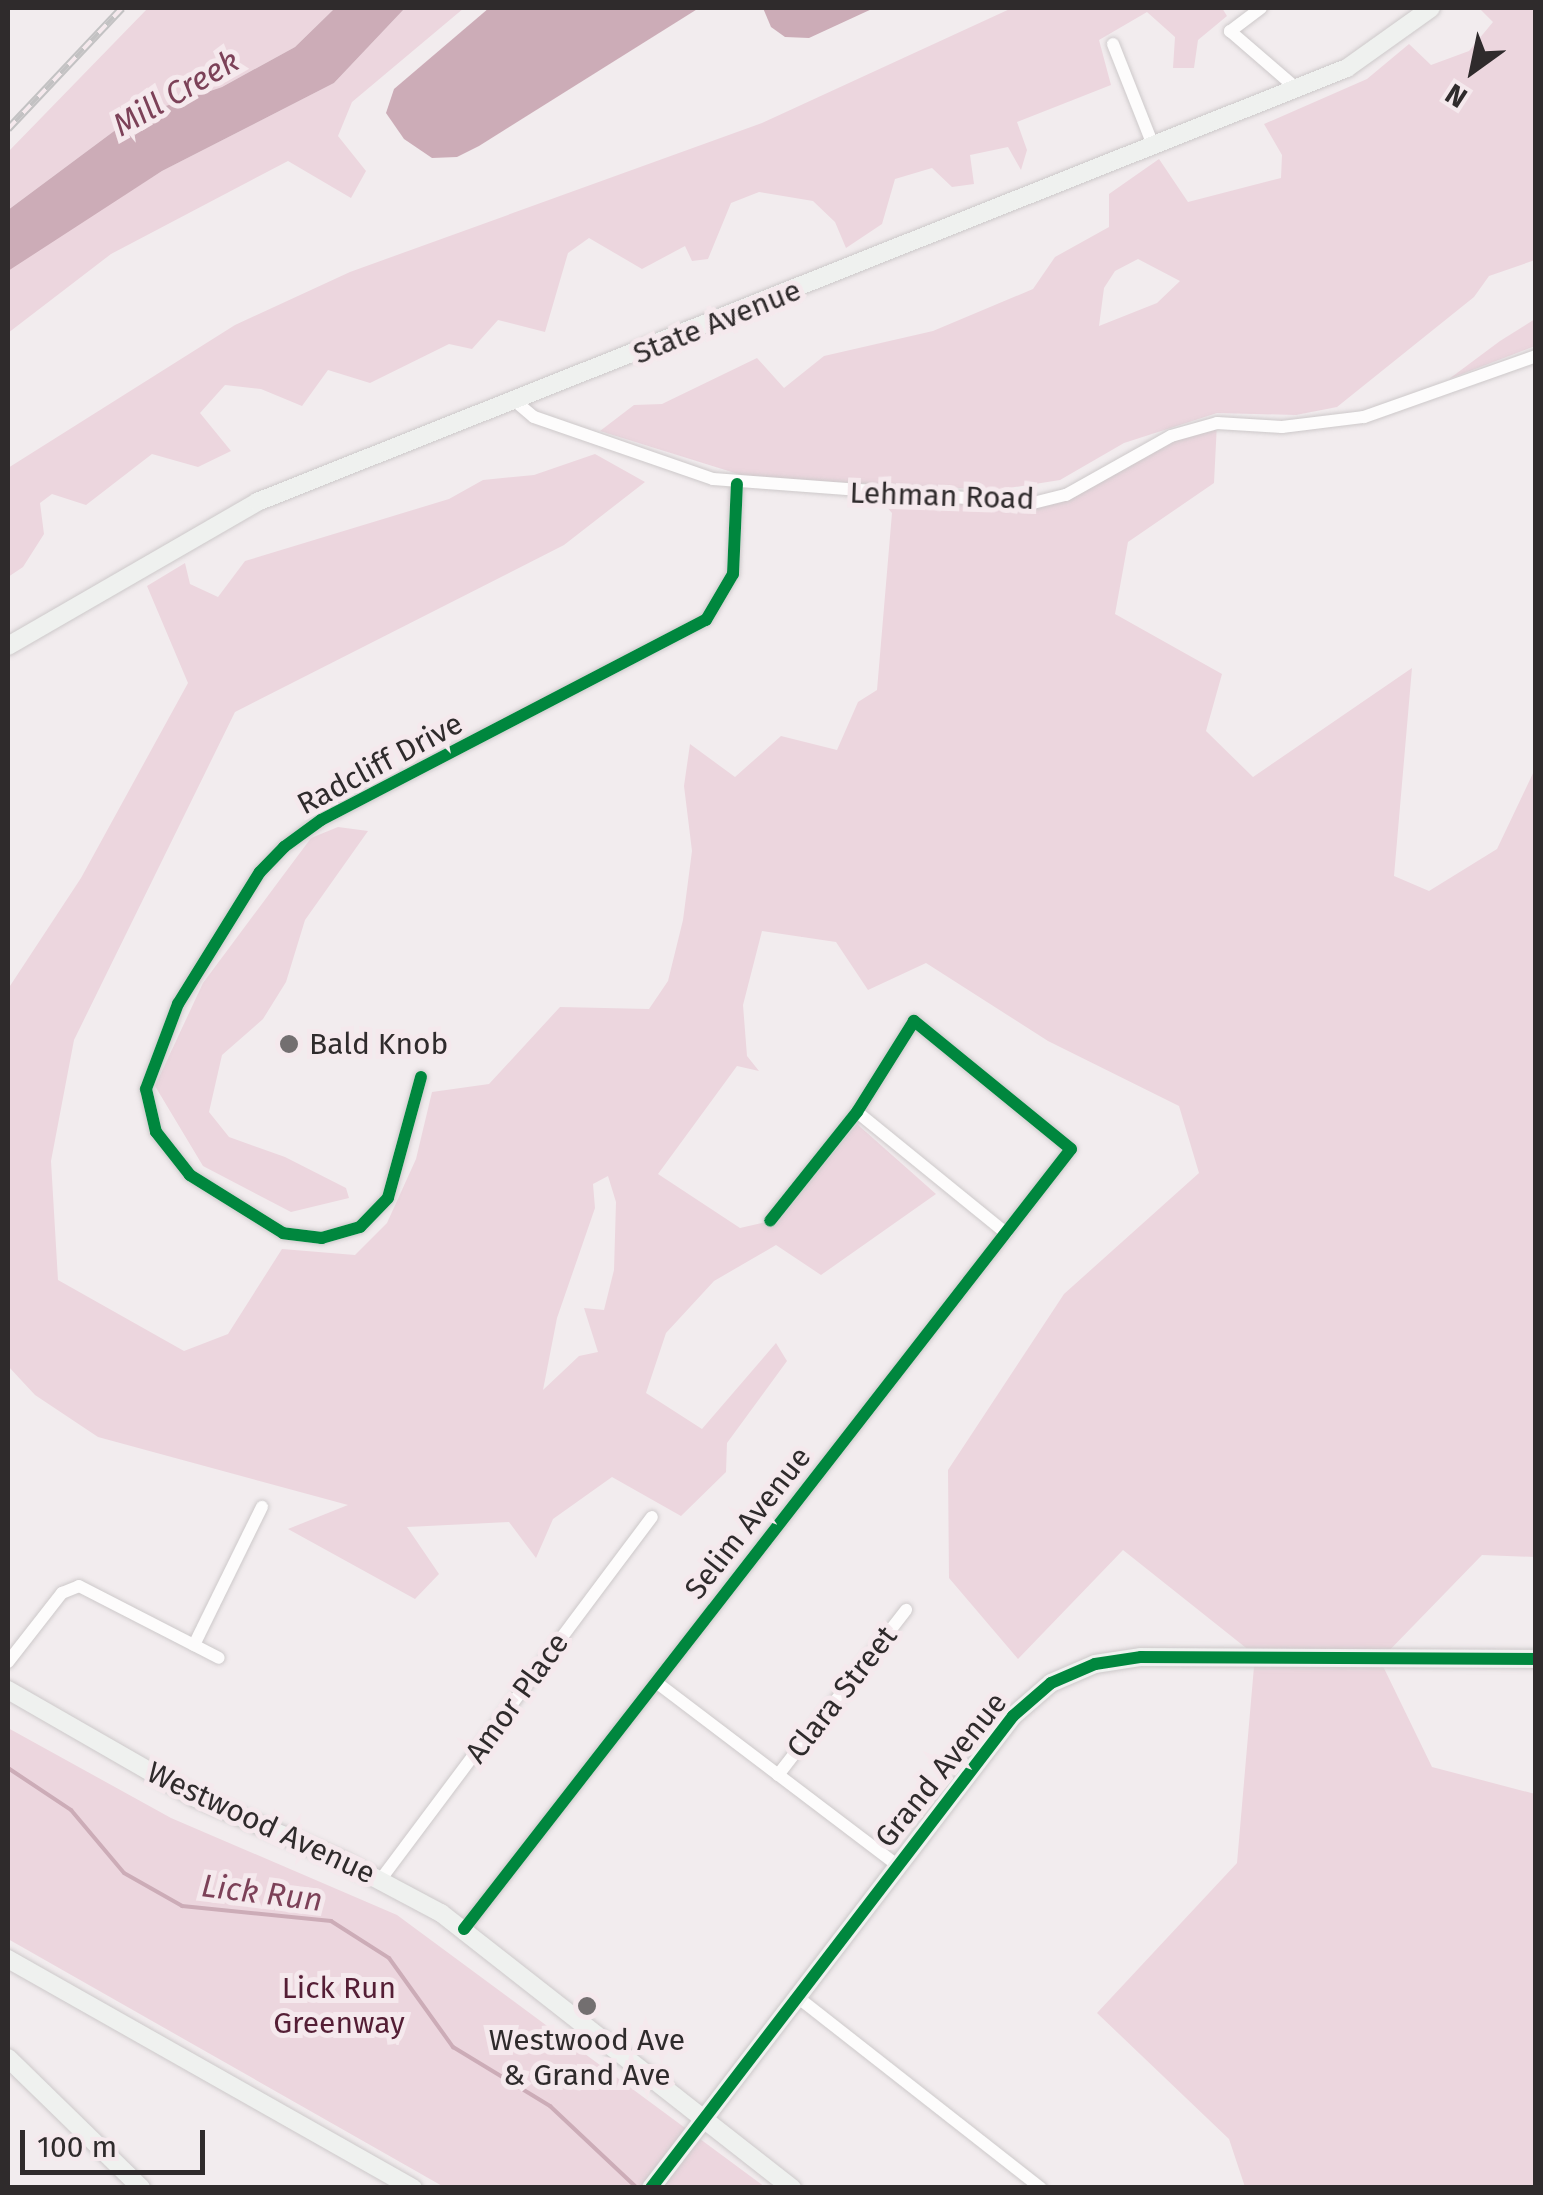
<!DOCTYPE html>
<html>
<head>
<meta charset="utf-8">
<style>
	body { margin:0 }
	#map { position:relative; width:1543px; height:2195px; overflow:hidden; background:#f2ecee; font-family:"Fira Sans",sans-serif }
	div>[style] { position:absolute }
	.green>* { inset:0; background:#ecd6de }
	.water>* { inset:0; background:#ccacb7 }
	.stream>* { height:4px; margin:-2px; padding:0 2px; transform-origin:2px; border-radius:2px; background:#ccacb7 }
	.roads { filter:drop-shadow(0 0 2px #cdc9ca) drop-shadow(0 0 2px #cdc9ca) }
	.street>* { height:12px; margin:-6px; padding:0 6px; transform-origin:6px; border-radius:6px; background:#fdfcfc }
	.secondary>* { height:18px; margin:-9px; padding:0 9px; transform-origin:9px; border-radius:9px; background:#eff1ef }
	.rail>* { height:8px; margin-top:-4px; transform-origin:0; background:repeating-linear-gradient(90deg,#f5e9ed 0 11px,#c3c2c3 0 22px); box-sizing:border-box; border-block:2px solid #c3c2c3 }
	.cycleway>* { height:12px; margin:-6px; padding:0 6px; transform-origin:6px; border-radius:6px; background:#00873e }
	.dots>* { width:28px; height:28px; translate:-50% -50%; box-sizing:border-box; border:5px solid #f5e9ed; border-radius:50% }
	span { translate:-50% -50%; white-space:nowrap; text-align:center; line-height:1.15; -webkit-text-stroke:10px #f5e9ed; paint-order:stroke }
	.street-label { font-size:30px; color:#2f2b2c }
	.poi-label { font-size:30px; color:#2f2b2c }
	.left { translate:0 -50%; text-align:left }
	.park-label { font-size:30px; color:#541e35 }
	.water-label { font-size:32px; color:#7c4158; font-style:italic }
	.frame { position:absolute; inset:0; border:10px solid #2f2b2c; pointer-events:none }
	.north { position:absolute; left:1423px; top:20px; width:100px; height:100px; -webkit-text-stroke:8px #f5e9ed; paint-order:stroke; rotate:213deg; font-size:28px; font-weight:700; line-height:40px; text-align:center; color:#2f2b2c }
	.north::after { content:''; display:block; margin:auto; width:35px; height:45px; background:#2f2b2c; clip-path:polygon(50% 0,100% 100%,50% 72%,0 100%) }
	.scale { position:absolute; left:20px; top:2130px; width:185px; height:45px; box-sizing:border-box; border:5px solid #2f2b2c; border-top:0; padding-left:12px; font-size:30px; line-height:35px; white-space:nowrap; color:#2f2b2c; -webkit-text-stroke:8px #f5e9ed; paint-order:stroke }
</style>
</head>
<body>
<div id="map">
	<div class="green">
		<div style="clip-path:polygon(148px 8px,335px 8px,295px 47px,222px 87px,133px 117px,8px 210px,8px 152px)"></div>
		<div style="clip-path:polygon(405px 8px,464px 8px,352px 102px,338px 136px,366px 171px,351px 198px,288px 161px,111px 254px,8px 333px,8px 271px,18px 262px,162px 171px,334px 83px)"></div>
		<div style="clip-path:polygon(1012px 8px,1222px 8px,1227px 16px,1198px 40px,1194px 68px,1173px 68px,1175px 37px,1147px 12px,1099px 40px,1111px 85px,1017px 122px,1027px 150px,1021px 170px,1008px 147px,970px 155px,974px 184px,952px 187px,932px 168px,895px 179px,882px 224px,846px 248px,835px 222px,813px 201px,759px 192px,731px 203px,708px 259px,692px 261px,685px 246px,642px 269px,589px 238px,568px 253px,545px 332px,498px 320px,472px 349px,449px 344px,370px 383px,328px 370px,302px 406px,261px 389px,225px 385px,200px 413px,231px 451px,198px 467px,152px 454px,86px 505px,52px 494px,40px 503px,44px 534px,23px 567px,8px 577px,8px 468px,235px 325px,350px 272px,762px 123px)"></div>
		<div style="clip-path:polygon(evenodd,1479px 8px,1535px 8px,1535px 260px,1489px 276px,1474px 297px,1337px 407px,1296px 415px,1217px 413px,1124px 443px,1060px 480px,996px 490px,751px 478px,600px 431px,634px 405px,662px 404px,757px 358px,784px 388px,824px 356px,933px 331px,1033px 289px,1055px 257px,1109px 227px,1109px 194px,1159px 159px,1188px 202px,1281px 178px,1282px 155px,1264px 124px,1367px 79px,1409px 44px,1431px 65px,1469px 51px,1493px 22px,1479px 8px,1138px 259px,1180px 281px,1157px 303px,1099px 326px,1104px 288px,1115px 271px,1138px 259px)"></div>
		<div style="clip-path:polygon(1535px 319px,1535px 346px,1449px 379px,1500px 341px)"></div>
		<div style="clip-path:polygon(evenodd,1217px 423px,1214px 483px,1128px 542px,1115px 614px,1222px 674px,1206px 731px,1253px 777px,1412px 668px,1394px 876px,1429px 891px,1497px 849px,1535px 769px,1535px 1557px,1482px 1555px,1380px 1660px,1432px 1767px,1535px 1794px,1535px 2187px,1245px 2187px,1229px 2139px,1097px 2013px,1237px 1863px,1255px 1655px,1123px 1550px,1018px 1659px,949px 1578px,948px 1470px,1064px 1294px,1199px 1173px,1179px 1106px,1048px 1041px,926px 963px,868px 990px,836px 942px,762px 931px,743px 1005px,747px 1056px,759px 1071px,737px 1066px,658px 1174px,740px 1228px,775px 1220px,857px 1124px,936px 1194px,821px 1275px,776px 1245px,714px 1281px,666px 1333px,646px 1393px,702px 1429px,776px 1343px,787px 1361px,727px 1443px,726px 1472px,681px 1516px,612px 1477px,553px 1519px,536px 1558px,509px 1522px,407px 1527px,439px 1574px,415px 1599px,288px 1529px,348px 1505px,98px 1437px,35px 1395px,8px 1366px,8px 989px,81px 878px,188px 683px,147px 586px,185px 563px,190px 584px,218px 597px,245px 561px,449px 499px,483px 480px,534px 475px,595px 454px,645px 482px,564px 545px,235px 712px,74px 1040px,51px 1161px,58px 1280px,184px 1351px,228px 1334px,282px 1249px,355px 1255px,387px 1223px,416px 1159px,432px 1092px,489px 1084px,560px 1007px,649px 1009px,668px 981px,683px 920px,692px 851px,684px 786px,690px 744px,735px 777px,781px 736px,837px 750px,858px 702px,877px 690px,892px 513px,875px 494px,1050px 501px,1131px 457px,1217px 423px,608px 1176px,616px 1202px,614px 1270px,604px 1310px,584px 1308px,598px 1352px,579px 1356px,543px 1390px,557px 1318px,595px 1208px,593px 1184px,608px 1176px)"></div>
		<div style="clip-path:polygon(338px 827px,368px 831px,305px 920px,286px 982px,263px 1019px,222px 1055px,209px 1112px,229px 1137px,285px 1157px,346px 1188px,349px 1198px,291px 1212px,203px 1166px,155px 1086px,203px 983px,311px 838px)"></div>
		<div style="clip-path:polygon(8px 1728px,171px 1818px,397px 1915px,765px 2187px,444px 2187px,8px 1939px)"></div>
	</div>
	<div class="water">
		<div style="clip-path:polygon(335px 8px,405px 8px,334px 83px,162px 171px,8px 271px,8px 210px,133px 117px,222px 87px,295px 47px)"></div>
		<div style="clip-path:polygon(489px 8px,699px 8px,479px 146px,457px 157px,432px 158px,404px 139px,386px 113px,394px 89px)"></div>
		<div style="clip-path:polygon(763px 8px,874px 8px,809px 38px,785px 37px,771px 27px)"></div>
	</div>
	<div class="stream">
		<div style="left:8px;top:1768px;width:76px;rotate:33.7deg"></div>
		<div style="left:71px;top:1810px;width:82px;rotate:49.9deg"></div>
		<div style="left:124px;top:1873px;width:67px;rotate:29.6deg"></div>
		<div style="left:182px;top:1906px;width:150px;rotate:5.7deg"></div>
		<div style="left:331px;top:1921px;width:69px;rotate:32.5deg"></div>
		<div style="left:389px;top:1958px;width:110px;rotate:54.3deg"></div>
		<div style="left:453px;top:2047px;width:114px;rotate:31.3deg"></div>
		<div style="left:550px;top:2106px;width:120px;rotate:43.3deg"></div>
	</div>
	<div class="roads">
		<div class="street">
			<div style="left:1261px;top:8px;width:39px;rotate:143deg"></div>
			<div style="left:1230px;top:31px;width:87px;rotate:40.8deg"></div>
			<div style="left:1113px;top:44px;width:109px;rotate:68.4deg"></div>
			<div style="left:516px;top:402px;width:23px;rotate:40deg"></div>
			<div style="left:534px;top:417px;width:189px;rotate:19.1deg"></div>
			<div style="left:713px;top:479px;width:321px;rotate:4.3deg"></div>
			<div style="left:1033px;top:503px;width:34px;rotate:-14deg"></div>
			<div style="left:1066px;top:495px;width:120px;rotate:-29.3deg"></div>
			<div style="left:1171px;top:436px;width:48px;rotate:-15.8deg"></div>
			<div style="left:1217px;top:423px;width:65px;rotate:3.5deg"></div>
			<div style="left:1282px;top:427px;width:83px;rotate:-7deg"></div>
			<div style="left:1364px;top:417px;width:182px;rotate:-19.5deg"></div>
			<div style="left:421px;top:1077px;width:125px;rotate:105.3deg"></div>
			<div style="left:388px;top:1198px;width:40px;rotate:134deg"></div>
			<div style="left:360px;top:1227px;width:40px;rotate:164deg"></div>
			<div style="left:322px;top:1238px;width:39px;rotate:-173deg"></div>
			<div style="left:283px;top:1233px;width:110px;rotate:-148.1deg"></div>
			<div style="left:190px;top:1175px;width:55px;rotate:-128.3deg"></div>
			<div style="left:156px;top:1132px;width:44px;rotate:-103.1deg"></div>
			<div style="left:146px;top:1089px;width:91px;rotate:-69.4deg"></div>
			<div style="left:178px;top:1004px;width:155px;rotate:-58.2deg"></div>
			<div style="left:260px;top:872px;width:35px;rotate:-46deg"></div>
			<div style="left:284px;top:847px;width:46px;rotate:-36.1deg"></div>
			<div style="left:321px;top:820px;width:434px;rotate:-27.5deg"></div>
			<div style="left:706px;top:620px;width:53px;rotate:-59.6deg"></div>
			<div style="left:733px;top:574px;width:90px;rotate:-87.5deg"></div>
			<div style="left:857px;top:1112px;width:192px;rotate:39.1deg"></div>
			<div style="left:194px;top:1645px;width:154px;rotate:-63.8deg"></div>
			<div style="left:8px;top:1662px;width:88px;rotate:-52deg"></div>
			<div style="left:62px;top:1593px;width:18px;rotate:-22deg"></div>
			<div style="left:79px;top:1586px;width:157px;rotate:27.2deg"></div>
			<div style="left:656px;top:1682px;width:303px;rotate:37.2deg"></div>
			<div style="left:778px;top:1775px;width:209px;rotate:-52.2deg"></div>
			<div style="left:381px;top:1879px;width:452px;rotate:-53.2deg"></div>
			<div style="left:464px;top:1929px;width:988px;rotate:-52.11deg"></div>
			<div style="left:1071px;top:1149px;width:203px;rotate:-140.8deg"></div>
			<div style="left:914px;top:1021px;width:107px;rotate:122.1deg"></div>
			<div style="left:857px;top:1112px;width:139px;rotate:128.6deg"></div>
			<div style="left:796px;top:1996px;width:311px;rotate:38.1deg"></div>
		</div>
		<div class="secondary">
			<div style="left:8px;top:646px;width:288px;rotate:-30deg"></div>
			<div style="left:257px;top:502px;width:1173px;rotate:-21.71deg"></div>
			<div style="left:1347px;top:68px;width:103px;rotate:-35.5deg"></div>
			<div style="left:8px;top:1690px;width:217px;rotate:29.9deg"></div>
			<div style="left:196px;top:1798px;width:160px;rotate:23.2deg"></div>
			<div style="left:343px;top:1861px;width:111px;rotate:28deg"></div>
			<div style="left:441px;top:1913px;width:446px;rotate:38.1deg"></div>
			<div style="left:8px;top:1959px;width:465px;rotate:29.5deg"></div>
			<div style="left:8px;top:2058px;width:186px;rotate:44.3deg"></div>
			<div style="left:651px;top:2188px;width:595px;rotate:-52.51deg"></div>
			<div style="left:1013px;top:1716px;width:50px;rotate:-41deg"></div>
			<div style="left:1051px;top:1683px;width:48px;rotate:-23.4deg"></div>
			<div style="left:1095px;top:1664px;width:47px;rotate:-8.7deg"></div>
			<div style="left:1141px;top:1657px;width:395px;rotate:0.3deg"></div>
		</div>
	</div>
	<div class="rail">
		<div style="left:8px;top:129px;width:166px;rotate:-46.7deg"></div>
	</div>
	<div class="cycleway">
		<div style="left:421px;top:1077px;width:125px;rotate:105.3deg"></div>
		<div style="left:388px;top:1198px;width:40px;rotate:134deg"></div>
		<div style="left:360px;top:1227px;width:40px;rotate:164deg"></div>
		<div style="left:322px;top:1238px;width:39px;rotate:-173deg"></div>
		<div style="left:283px;top:1233px;width:110px;rotate:-148.1deg"></div>
		<div style="left:190px;top:1175px;width:55px;rotate:-128.3deg"></div>
		<div style="left:156px;top:1132px;width:44px;rotate:-103.1deg"></div>
		<div style="left:146px;top:1089px;width:91px;rotate:-69.4deg"></div>
		<div style="left:178px;top:1004px;width:155px;rotate:-58.2deg"></div>
		<div style="left:260px;top:872px;width:35px;rotate:-46deg"></div>
		<div style="left:284px;top:847px;width:46px;rotate:-36.1deg"></div>
		<div style="left:321px;top:820px;width:434px;rotate:-27.5deg"></div>
		<div style="left:706px;top:620px;width:53px;rotate:-59.6deg"></div>
		<div style="left:733px;top:574px;width:90px;rotate:-87.5deg"></div>
		<div style="left:464px;top:1929px;width:988px;rotate:-52.11deg"></div>
		<div style="left:1071px;top:1149px;width:203px;rotate:-140.8deg"></div>
		<div style="left:914px;top:1021px;width:107px;rotate:122.1deg"></div>
		<div style="left:857px;top:1112px;width:139px;rotate:128.6deg"></div>
		<div style="left:651px;top:2188px;width:595px;rotate:-52.51deg"></div>
		<div style="left:1013px;top:1716px;width:50px;rotate:-41deg"></div>
		<div style="left:1051px;top:1683px;width:48px;rotate:-23.4deg"></div>
		<div style="left:1095px;top:1664px;width:47px;rotate:-8.7deg"></div>
		<div style="left:1141px;top:1657px;width:395px;rotate:0.3deg"></div>
	</div>
	<div class="dots">
		<div style="left:289px;top:1044px;background:#736f70"></div>
		<div style="left:587px;top:2006px;background:#736f70"></div>
	</div>
	<div class="street-label">
		<span style="left:717px;top:322px;rotate:-22deg">State Avenue</span>
		<span style="left:942px;top:496px;rotate:2deg">Lehman Road</span>
		<span style="left:380px;top:764px;rotate:-28deg">Radcliff Drive</span>
		<span style="left:748px;top:1523px;rotate:-52deg">Selim Avenue</span>
		<span style="left:842px;top:1692px;rotate:-52deg">Clara Street</span>
		<span style="left:517px;top:1698px;rotate:-54deg">Amor Place</span>
		<span style="left:941px;top:1770px;rotate:-51deg">Grand Avenue</span>
		<span style="left:261px;top:1823px;rotate:25deg">Westwood Avenue</span>
	</div>
	<div class="poi-label">
		<span class="left" style="left:309px;top:1044px">Bald Knob</span>
		<span style="left:587px;top:2057px">Westwood Ave<br>&amp; Grand Ave</span>
	</div>
	<div class="park-label">
		<span style="left:339px;top:2005px">Lick Run<br>Greenway</span>
	</div>
	<div class="water-label">
		<span style="left:176px;top:93px;rotate:-30deg">Mill Creek</span>
		<span style="left:262px;top:1893px;rotate:7deg">Lick Run</span>
	</div>
	<div class="frame"></div>
	<div class="north">N</div>
	<div class="scale">100 m</div>
</div>
</body>
</html>
